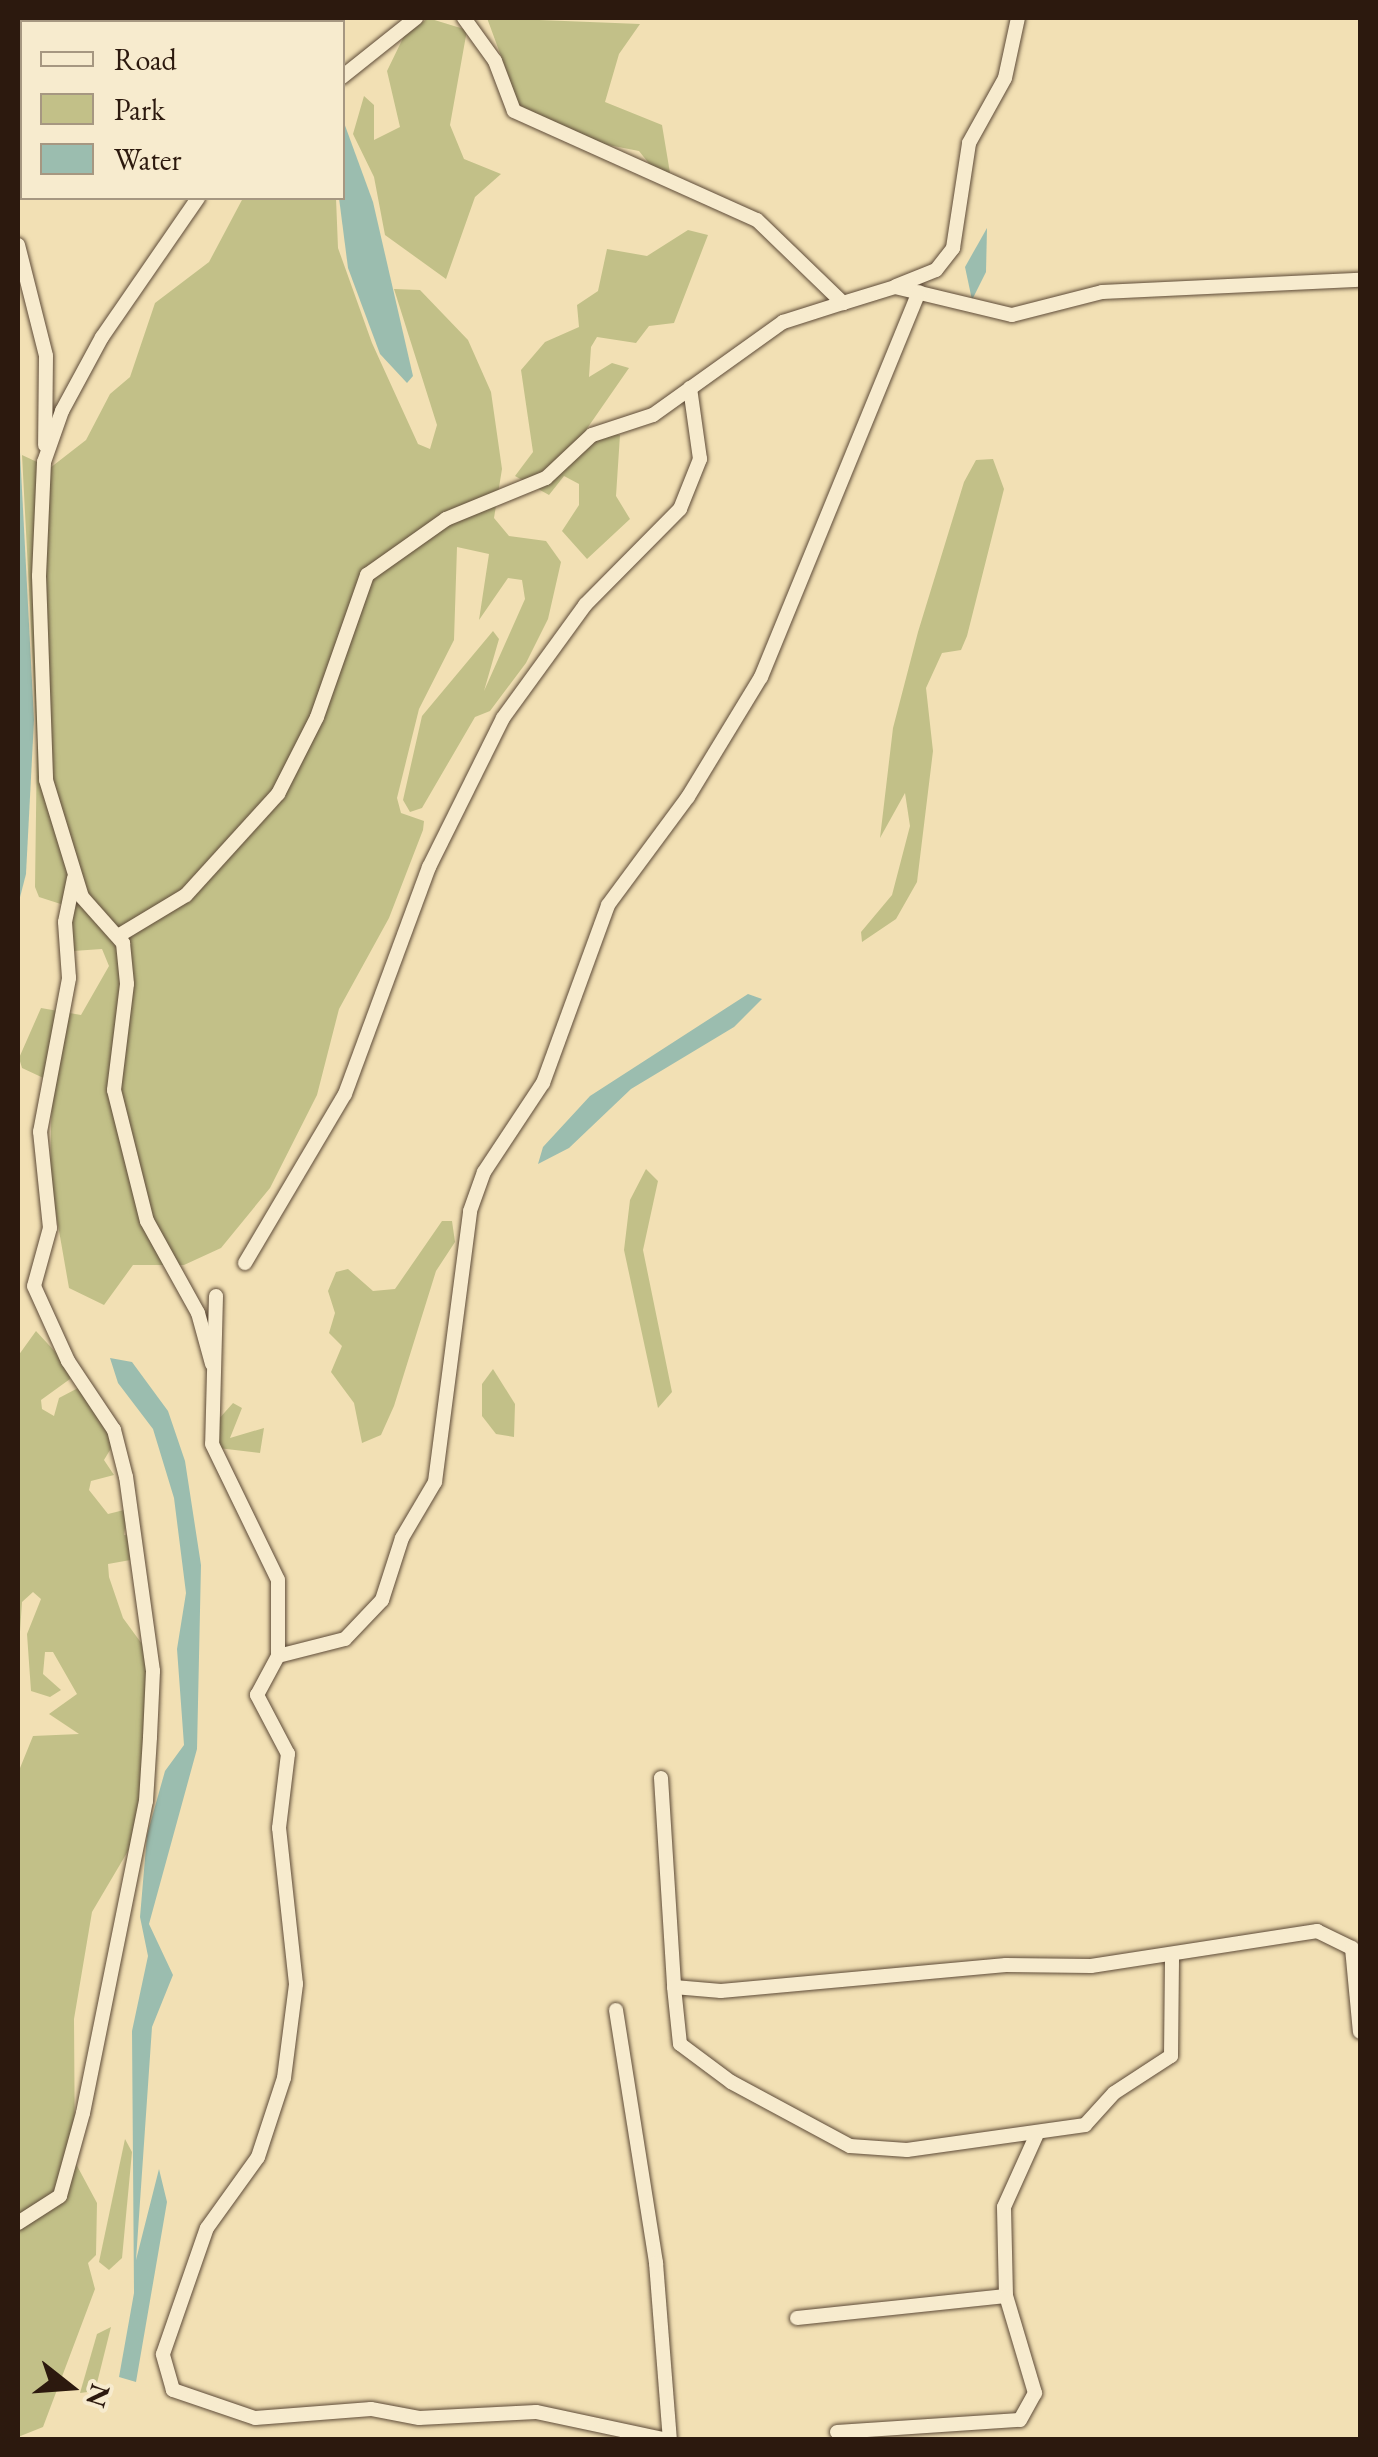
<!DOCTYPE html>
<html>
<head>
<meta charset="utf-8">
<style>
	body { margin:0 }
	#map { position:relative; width:1378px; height:2457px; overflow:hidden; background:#f2e0b4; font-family:"EB Garamond",serif }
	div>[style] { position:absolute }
	.green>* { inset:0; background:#c2c088 }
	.water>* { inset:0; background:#9bbdaf }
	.roads { filter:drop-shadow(0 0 2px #5e4b38) drop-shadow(0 0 2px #5e4b38) }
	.street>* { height:14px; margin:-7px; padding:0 7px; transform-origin:7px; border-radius:7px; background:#f7ebce }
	span { translate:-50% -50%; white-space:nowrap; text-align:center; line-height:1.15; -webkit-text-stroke:8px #f7ebce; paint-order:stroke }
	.frame { position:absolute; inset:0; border:20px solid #2c190e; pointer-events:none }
	.legend { position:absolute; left:20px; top:20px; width:325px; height:180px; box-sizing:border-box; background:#f7ebce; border:2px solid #a69781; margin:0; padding:12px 18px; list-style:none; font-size:30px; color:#2c190e }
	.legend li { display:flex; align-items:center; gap:20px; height:50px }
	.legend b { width:50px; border:2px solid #a69781 }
	.north { position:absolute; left:20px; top:2337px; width:100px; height:100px; -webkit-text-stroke:8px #f7ebce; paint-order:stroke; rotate:107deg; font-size:28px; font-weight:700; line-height:40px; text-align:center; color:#2c190e }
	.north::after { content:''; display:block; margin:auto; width:35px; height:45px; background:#2c190e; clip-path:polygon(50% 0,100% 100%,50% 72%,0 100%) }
</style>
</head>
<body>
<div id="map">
	<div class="green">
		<div style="clip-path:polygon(428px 18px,467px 30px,450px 125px,464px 159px,501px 174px,475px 197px,446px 279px,385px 235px,374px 177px,353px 134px,364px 96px,374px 105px,374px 140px,400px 127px,387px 71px,404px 36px)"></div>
		<div style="clip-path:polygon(487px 18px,640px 24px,619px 54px,605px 102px,662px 125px,670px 173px,655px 171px,639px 151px,593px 142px,519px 105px)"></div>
		<div style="clip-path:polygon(243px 198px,336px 198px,338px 248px,372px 343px,418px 444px,430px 449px,437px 425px,394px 289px,420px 290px,468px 340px,491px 392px,502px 469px,494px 518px,509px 536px,546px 541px,561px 562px,548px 619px,526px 663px,490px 711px,475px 717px,422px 808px,410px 812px,403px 800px,422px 716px,493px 631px,499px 639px,484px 691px,525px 599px,522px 580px,508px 578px,479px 620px,489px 554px,457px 547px,454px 640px,419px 709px,397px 798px,401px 813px,424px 821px,423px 830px,389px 918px,339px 1009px,317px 1095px,270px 1188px,221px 1248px,184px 1265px,133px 1265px,104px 1305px,69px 1288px,50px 1179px,52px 1082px,22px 1068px,19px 1058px,41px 1008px,81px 1015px,109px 966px,102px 949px,73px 951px,70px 907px,39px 897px,35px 887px,37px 742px,22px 455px,50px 468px,86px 440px,110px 394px,130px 377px,155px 303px,209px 262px)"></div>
		<div style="clip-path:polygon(688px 230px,708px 235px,674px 323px,649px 326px,636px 343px,597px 337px,591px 347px,589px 377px,612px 363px,629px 368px,586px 430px,620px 435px,616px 496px,630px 519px,587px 559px,562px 531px,579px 505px,579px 484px,564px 476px,549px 495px,515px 476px,533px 452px,521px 370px,545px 342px,579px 327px,577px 305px,598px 291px,607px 249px,647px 256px)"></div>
		<div style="clip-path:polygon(993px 459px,1004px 489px,967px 636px,961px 650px,942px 653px,926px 688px,933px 751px,917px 882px,896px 919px,862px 942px,861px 932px,892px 895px,910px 826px,905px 793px,880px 838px,893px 728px,918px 632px,964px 482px,976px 460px)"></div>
		<div style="clip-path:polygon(646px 1169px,658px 1181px,643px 1250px,672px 1392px,658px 1408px,624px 1250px,630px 1200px)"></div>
		<div style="clip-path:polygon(442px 1221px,452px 1221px,455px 1242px,436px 1271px,394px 1406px,381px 1435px,362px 1443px,354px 1403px,331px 1372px,342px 1346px,329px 1333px,335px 1313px,328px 1291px,336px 1272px,348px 1269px,373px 1291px,395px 1289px)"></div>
		<div style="clip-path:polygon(36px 1331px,70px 1368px,70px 1379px,41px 1400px,42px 1409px,54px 1416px,59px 1398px,78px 1388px,109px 1427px,113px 1445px,104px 1460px,114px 1475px,91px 1481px,89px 1490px,108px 1514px,128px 1509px,124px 1535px,134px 1536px,136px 1559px,108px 1564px,109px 1577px,123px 1618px,150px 1655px,138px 1834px,92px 1912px,74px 2019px,75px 2162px,97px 2203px,96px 2255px,88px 2263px,95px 2289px,43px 2427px,18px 2437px,18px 1773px,33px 1736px,79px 1734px,49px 1714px,77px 1694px,53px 1652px,45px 1652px,43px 1674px,61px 1690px,50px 1697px,31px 1691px,27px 1634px,41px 1599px,33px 1592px,22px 1602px,18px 1662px,18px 1356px)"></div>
		<div style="clip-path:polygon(493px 1369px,515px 1404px,514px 1437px,496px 1434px,482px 1416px,482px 1384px)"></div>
		<div style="clip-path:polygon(233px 1403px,242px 1408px,230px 1438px,264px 1428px,260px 1453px,218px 1448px,217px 1421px)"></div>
		<div style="clip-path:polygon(125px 2139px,132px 2152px,122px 2258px,109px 2270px,99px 2262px)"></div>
		<div style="clip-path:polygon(111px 2327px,95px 2391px,80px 2393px,97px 2334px)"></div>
	</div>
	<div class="water">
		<div style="clip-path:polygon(343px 120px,373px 202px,413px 376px,407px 383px,380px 354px,348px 268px,339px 198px)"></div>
		<div style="clip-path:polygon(987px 228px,986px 272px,972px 300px,965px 267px)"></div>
		<div style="clip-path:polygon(18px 413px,34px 720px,26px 874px,18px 905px)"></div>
		<div style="clip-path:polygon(748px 994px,762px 999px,734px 1027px,631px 1089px,569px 1148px,538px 1164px,543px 1147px,590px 1096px)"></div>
		<div style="clip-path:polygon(110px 1358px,132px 1362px,168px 1411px,185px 1461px,201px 1565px,197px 1749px,149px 1924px,173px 1975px,152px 2027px,136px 2260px,159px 2169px,167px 2202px,136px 2382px,119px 2377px,134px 2293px,132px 2031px,148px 1956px,140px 1917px,147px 1835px,165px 1771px,184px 1745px,177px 1649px,186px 1593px,174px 1498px,153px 1429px,118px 1383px)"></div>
	</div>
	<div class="roads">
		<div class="street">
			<div style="left:327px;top:18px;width:4px;rotate:90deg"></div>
			<div style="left:464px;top:18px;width:53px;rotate:54.2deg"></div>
			<div style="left:495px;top:61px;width:53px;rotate:69.2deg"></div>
			<div style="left:514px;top:111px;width:266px;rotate:24.2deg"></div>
			<div style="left:757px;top:220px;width:120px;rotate:44deg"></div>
			<div style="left:843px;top:303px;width:54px;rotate:-17.1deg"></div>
			<div style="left:895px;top:287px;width:120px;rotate:13.5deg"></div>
			<div style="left:1012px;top:315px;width:93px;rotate:-14.3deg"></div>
			<div style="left:1102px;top:292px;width:258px;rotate:-2.7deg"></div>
			<div style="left:342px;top:77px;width:95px;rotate:-38.6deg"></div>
			<div style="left:198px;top:198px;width:169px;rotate:124.6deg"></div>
			<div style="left:102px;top:337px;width:84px;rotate:118.4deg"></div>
			<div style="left:62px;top:411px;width:54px;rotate:109.4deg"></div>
			<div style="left:44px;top:462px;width:114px;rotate:92.5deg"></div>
			<div style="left:39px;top:576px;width:204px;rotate:88deg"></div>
			<div style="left:46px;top:780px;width:122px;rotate:72.9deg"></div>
			<div style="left:82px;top:897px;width:62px;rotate:48.3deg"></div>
			<div style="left:123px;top:943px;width:41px;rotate:84.4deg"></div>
			<div style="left:127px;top:984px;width:107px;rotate:97deg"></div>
			<div style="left:114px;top:1090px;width:135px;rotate:75.9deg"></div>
			<div style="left:147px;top:1221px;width:105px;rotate:61deg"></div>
			<div style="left:198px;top:1313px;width:53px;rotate:74.6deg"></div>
			<div style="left:18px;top:245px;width:114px;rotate:75.8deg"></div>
			<div style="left:46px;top:356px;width:89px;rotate:90.6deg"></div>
			<div style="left:896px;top:286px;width:43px;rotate:-21.8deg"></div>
			<div style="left:936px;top:270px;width:28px;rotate:-52deg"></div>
			<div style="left:953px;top:248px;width:106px;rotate:-81.3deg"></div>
			<div style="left:969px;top:143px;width:74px;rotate:-61deg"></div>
			<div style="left:1005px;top:78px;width:61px;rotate:-77.8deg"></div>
			<div style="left:118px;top:936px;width:79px;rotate:-31.1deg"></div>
			<div style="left:186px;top:895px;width:137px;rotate:-47.7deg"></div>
			<div style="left:278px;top:794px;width:86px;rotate:-63.1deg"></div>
			<div style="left:317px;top:717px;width:151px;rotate:-70.6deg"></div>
			<div style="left:367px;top:575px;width:97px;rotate:-35.3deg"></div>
			<div style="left:446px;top:519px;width:108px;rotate:-22.3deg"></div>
			<div style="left:546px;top:478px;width:63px;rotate:-43.1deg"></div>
			<div style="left:592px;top:435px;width:64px;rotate:-18.2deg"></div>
			<div style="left:653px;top:415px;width:160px;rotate:-35.6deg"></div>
			<div style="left:783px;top:322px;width:63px;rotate:-17.6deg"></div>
			<div style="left:245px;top:1263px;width:196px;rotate:-59.4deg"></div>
			<div style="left:345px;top:1094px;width:242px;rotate:-69.7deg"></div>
			<div style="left:429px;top:867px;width:166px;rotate:-63.6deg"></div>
			<div style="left:503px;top:718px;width:140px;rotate:-54deg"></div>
			<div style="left:585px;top:605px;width:135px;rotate:-45.3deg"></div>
			<div style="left:680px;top:509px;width:54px;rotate:-68.2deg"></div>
			<div style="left:700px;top:459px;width:72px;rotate:-98deg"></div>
			<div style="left:216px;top:1296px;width:148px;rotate:91.5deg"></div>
			<div style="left:212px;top:1444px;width:151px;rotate:64.1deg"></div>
			<div style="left:278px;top:1580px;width:76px;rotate:90deg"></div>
			<div style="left:661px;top:1778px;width:209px;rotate:86.4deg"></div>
			<div style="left:674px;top:1987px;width:47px;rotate:4.9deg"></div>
			<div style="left:721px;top:1991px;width:286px;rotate:-5.2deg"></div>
			<div style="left:1006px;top:1965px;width:85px;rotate:0.7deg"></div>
			<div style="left:1091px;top:1966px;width:229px;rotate:-8.8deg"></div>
			<div style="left:1317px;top:1931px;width:39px;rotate:26deg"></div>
			<div style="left:1352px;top:1948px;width:84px;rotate:84.6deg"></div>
			<div style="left:674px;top:1987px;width:57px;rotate:84deg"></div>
			<div style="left:680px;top:2044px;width:64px;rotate:36.7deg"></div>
			<div style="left:731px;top:2082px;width:135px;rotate:28.3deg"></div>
			<div style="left:850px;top:2146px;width:57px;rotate:4deg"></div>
			<div style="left:907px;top:2150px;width:180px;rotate:-8deg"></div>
			<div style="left:1085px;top:2125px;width:43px;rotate:-47.8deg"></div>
			<div style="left:1114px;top:2093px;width:68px;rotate:-33deg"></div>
			<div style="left:1171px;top:2056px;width:101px;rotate:-89.4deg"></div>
			<div style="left:616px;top:2010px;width:256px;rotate:81deg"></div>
			<div style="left:656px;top:2263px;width:178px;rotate:85.5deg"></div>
			<div style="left:18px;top:2223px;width:50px;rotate:-32.7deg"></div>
			<div style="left:60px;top:2196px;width:86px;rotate:-74.5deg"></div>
			<div style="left:83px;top:2113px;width:318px;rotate:-78.6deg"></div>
			<div style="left:146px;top:1801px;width:64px;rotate:-86.4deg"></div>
			<div style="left:150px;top:1737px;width:66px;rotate:-87.4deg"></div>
			<div style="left:153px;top:1671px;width:196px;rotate:-97.9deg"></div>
			<div style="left:126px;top:1477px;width:49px;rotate:-104.3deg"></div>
			<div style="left:114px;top:1430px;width:83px;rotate:-123.7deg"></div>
			<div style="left:68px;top:1361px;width:82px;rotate:-114.4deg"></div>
			<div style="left:34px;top:1286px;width:60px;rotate:-74.6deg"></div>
			<div style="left:50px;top:1228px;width:97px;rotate:-95.9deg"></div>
			<div style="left:40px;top:1132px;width:157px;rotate:-79.3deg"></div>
			<div style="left:69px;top:978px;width:56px;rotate:-94.1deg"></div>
			<div style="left:65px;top:922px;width:45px;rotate:-78.4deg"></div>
			<div style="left:797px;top:2318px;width:210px;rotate:-6deg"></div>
			<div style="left:1006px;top:2296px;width:89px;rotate:-91.3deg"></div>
			<div style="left:1004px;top:2207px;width:78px;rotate:-65.7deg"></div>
			<div style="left:837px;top:2432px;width:183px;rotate:-3.8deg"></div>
			<div style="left:1020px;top:2420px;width:31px;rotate:-61deg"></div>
			<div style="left:1035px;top:2393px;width:101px;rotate:-106.6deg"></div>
			<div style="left:668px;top:2440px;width:135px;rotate:-168deg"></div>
			<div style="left:536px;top:2412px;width:117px;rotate:177.1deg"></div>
			<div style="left:419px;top:2418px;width:49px;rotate:-169.4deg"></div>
			<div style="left:371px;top:2409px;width:116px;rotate:175.6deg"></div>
			<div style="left:255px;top:2418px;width:87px;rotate:-161.1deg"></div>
			<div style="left:173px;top:2390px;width:37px;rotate:-106deg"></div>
			<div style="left:163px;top:2354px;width:133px;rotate:-70.8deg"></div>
			<div style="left:207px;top:2228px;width:87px;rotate:-54.3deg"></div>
			<div style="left:258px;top:2157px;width:83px;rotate:-71.8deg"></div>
			<div style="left:284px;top:2078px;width:95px;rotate:-82.7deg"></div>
			<div style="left:296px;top:1984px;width:157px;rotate:-96.2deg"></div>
			<div style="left:279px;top:1828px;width:75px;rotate:-83.1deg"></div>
			<div style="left:288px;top:1754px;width:67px;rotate:-117.7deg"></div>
			<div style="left:257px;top:1695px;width:44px;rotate:-61.7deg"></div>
			<div style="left:278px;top:1656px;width:69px;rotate:-14.2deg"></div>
			<div style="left:345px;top:1639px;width:54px;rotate:-46.5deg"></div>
			<div style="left:382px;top:1600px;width:65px;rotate:-72.1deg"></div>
			<div style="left:402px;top:1538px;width:65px;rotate:-59.5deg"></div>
			<div style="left:435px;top:1482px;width:273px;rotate:-82.6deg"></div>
			<div style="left:470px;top:1211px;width:41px;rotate:-70.3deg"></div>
			<div style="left:484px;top:1172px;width:107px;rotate:-56.5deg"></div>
			<div style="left:543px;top:1083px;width:189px;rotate:-69.9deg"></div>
			<div style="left:608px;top:905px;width:134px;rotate:-53.5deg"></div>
			<div style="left:688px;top:797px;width:140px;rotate:-58.7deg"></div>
			<div style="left:761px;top:677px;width:416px;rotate:-67.7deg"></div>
		</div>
	</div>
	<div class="frame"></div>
	<ul class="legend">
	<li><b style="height:12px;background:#f7ebce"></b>Road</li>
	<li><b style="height:28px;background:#c2c088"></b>Park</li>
	<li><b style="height:28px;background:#9bbdaf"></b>Water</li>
	</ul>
	<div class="north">N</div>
</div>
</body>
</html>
